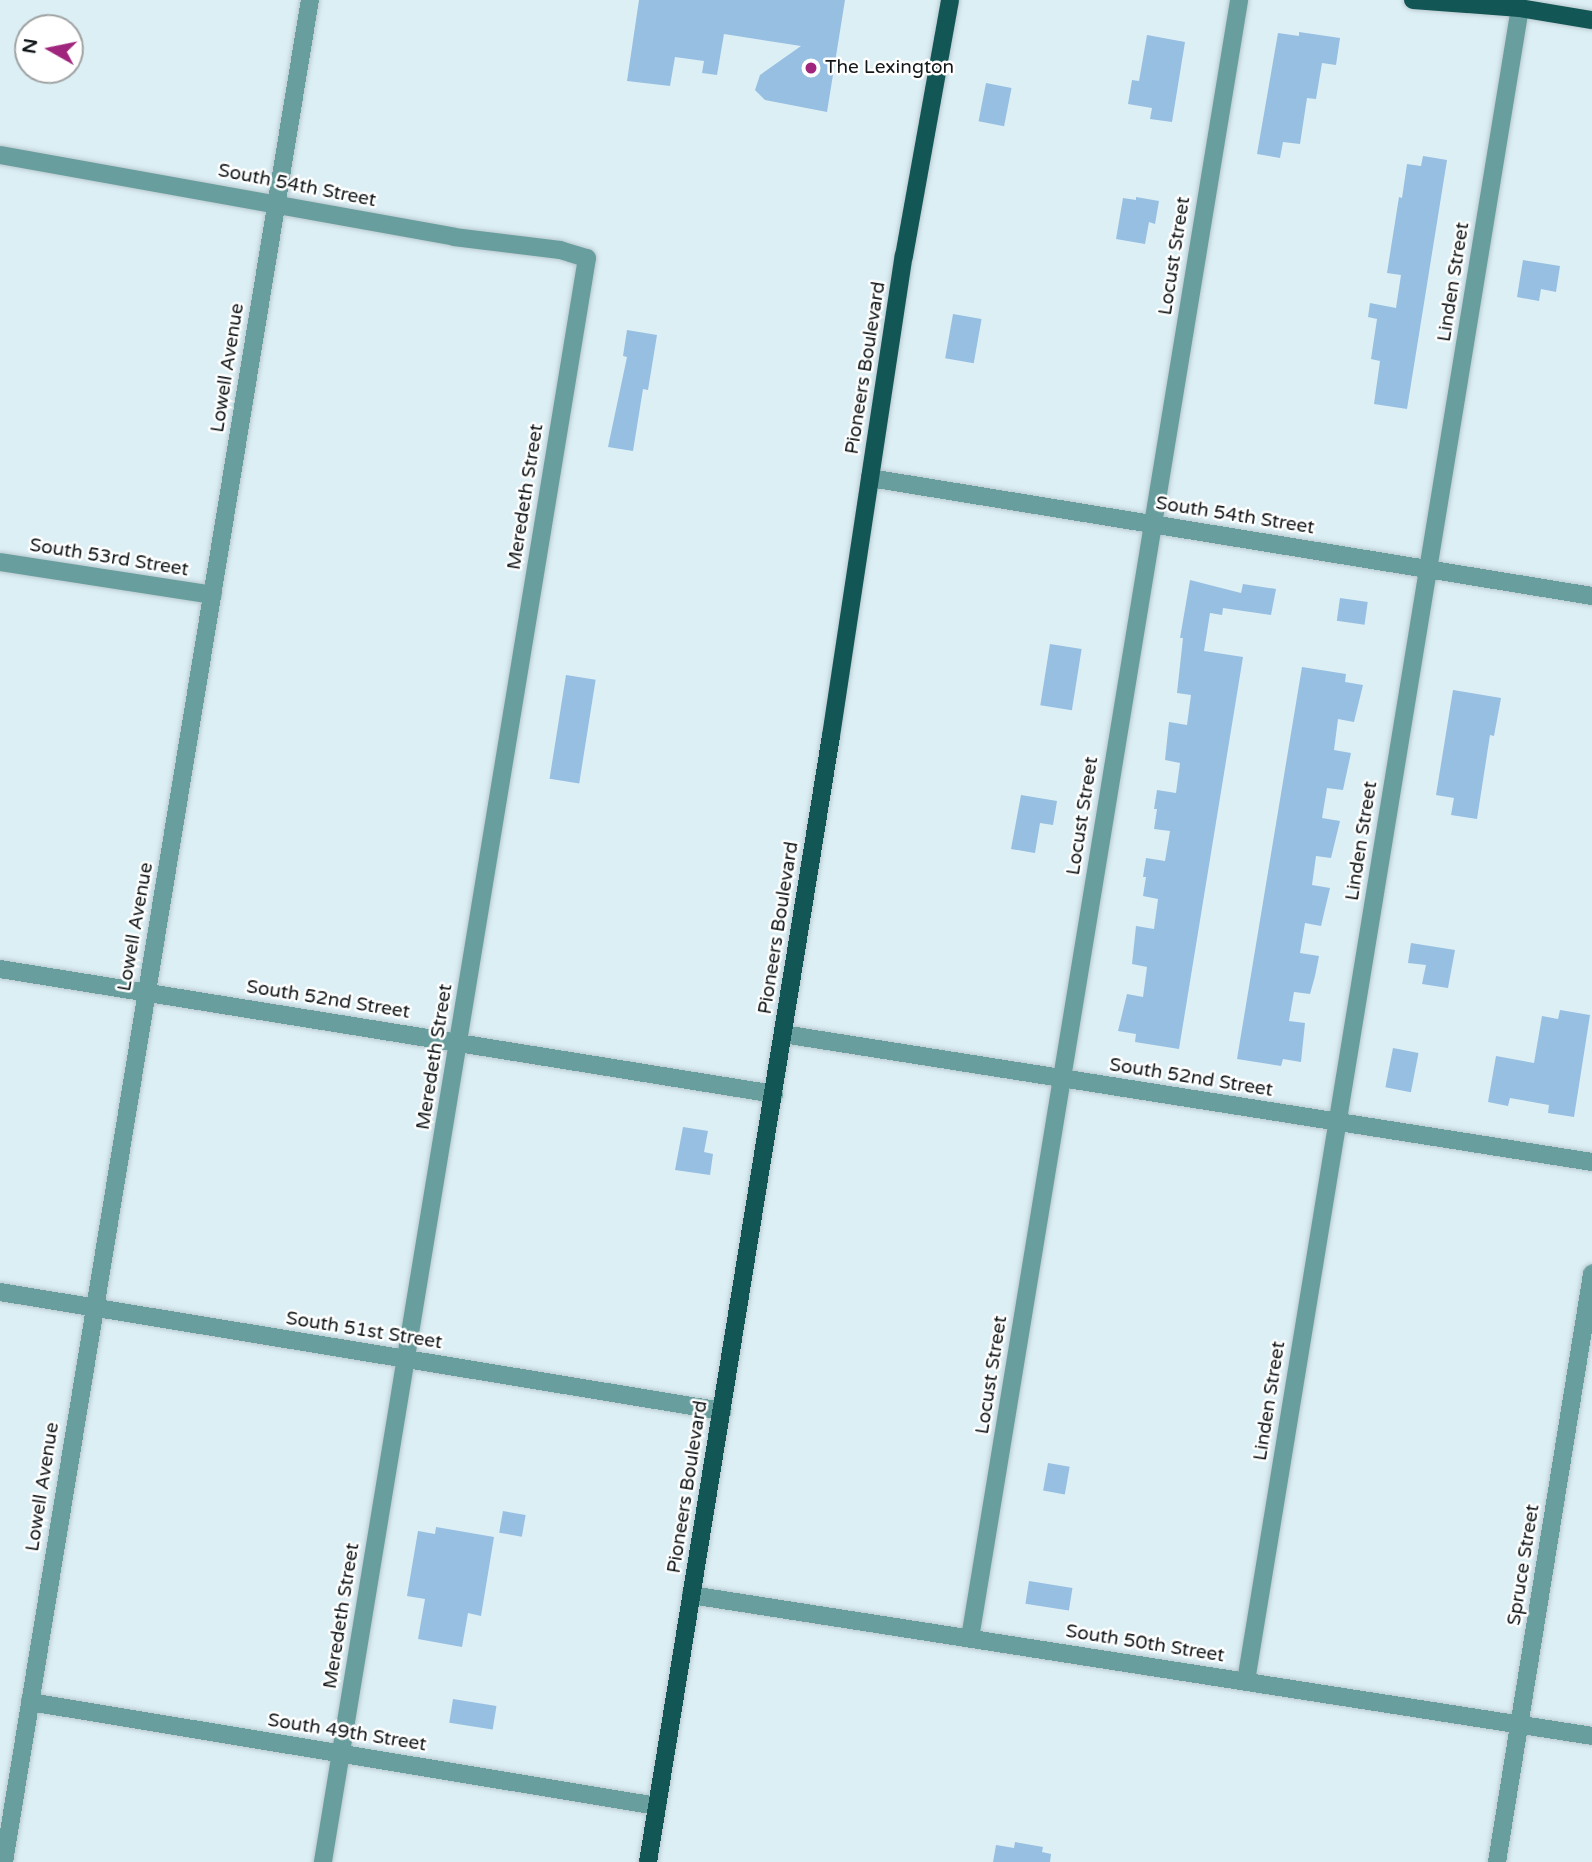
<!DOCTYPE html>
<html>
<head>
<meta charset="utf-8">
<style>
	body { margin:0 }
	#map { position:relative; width:1592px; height:1862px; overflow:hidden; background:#dceff5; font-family:"Varela Round",sans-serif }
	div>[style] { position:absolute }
	.building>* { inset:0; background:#97bfe1; transform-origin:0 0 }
	.roads { filter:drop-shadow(0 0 2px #b8c8ce) drop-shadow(0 0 2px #b8c8ce) }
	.minor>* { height:18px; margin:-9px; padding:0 9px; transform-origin:9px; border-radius:9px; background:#699e9e }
	.major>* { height:18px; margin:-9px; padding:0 9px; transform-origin:9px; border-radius:9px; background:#135656 }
	.dots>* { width:19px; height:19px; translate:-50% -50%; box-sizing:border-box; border:4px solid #fff; border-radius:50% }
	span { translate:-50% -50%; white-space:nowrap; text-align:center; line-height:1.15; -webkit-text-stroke:5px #fff; paint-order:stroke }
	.poi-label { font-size:19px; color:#12181a }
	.left { translate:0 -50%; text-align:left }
	.street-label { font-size:19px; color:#12181a }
	.north { position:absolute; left:14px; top:14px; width:70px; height:70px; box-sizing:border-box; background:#fff; border:2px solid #a0a3a3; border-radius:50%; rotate:279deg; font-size:19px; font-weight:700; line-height:28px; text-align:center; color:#12181a }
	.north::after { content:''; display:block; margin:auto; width:24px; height:32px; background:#9f267c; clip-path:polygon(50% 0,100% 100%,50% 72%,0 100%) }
</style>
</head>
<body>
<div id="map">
	<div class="building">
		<div style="clip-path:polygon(639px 0,845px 0,827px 112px,765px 100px,755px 90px,760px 75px,801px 46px,724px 34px,717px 75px,702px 73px,704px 61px,675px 57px,670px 86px,627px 81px)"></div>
		<div style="clip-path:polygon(1299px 32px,1340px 38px,1336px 65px,1322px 63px,1316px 99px,1307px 98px,1300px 144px,1283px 142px,1280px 158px,1257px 154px,1278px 33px,1299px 36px)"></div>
		<div style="clip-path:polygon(1147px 35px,1185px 42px,1172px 122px,1150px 119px,1152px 108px,1128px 104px,1132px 80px,1139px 81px)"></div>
		<div style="left:986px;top:83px;width:26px;height:39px;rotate:11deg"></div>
		<div style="clip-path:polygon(1423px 156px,1447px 160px,1407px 409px,1374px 404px,1380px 361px,1371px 359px,1377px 319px,1368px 317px,1370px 303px,1396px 308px,1401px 275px,1387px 273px,1399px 197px,1402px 198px,1407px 164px,1421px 166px)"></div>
		<div style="clip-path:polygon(1136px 197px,1159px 201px,1155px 224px,1149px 222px,1145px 244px,1116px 239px,1123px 198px,1136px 200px)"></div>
		<div style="clip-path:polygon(1523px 260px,1560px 266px,1556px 292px,1541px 289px,1539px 301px,1517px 297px)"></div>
		<div style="left:953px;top:314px;width:29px;height:45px;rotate:10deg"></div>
		<div style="clip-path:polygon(627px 330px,657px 335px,648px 390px,643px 389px,633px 451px,608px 447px,627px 357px,623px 356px)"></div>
		<div style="clip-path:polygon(1190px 580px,1241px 593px,1243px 584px,1276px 589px,1271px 615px,1223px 608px,1222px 615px,1210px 613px,1204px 651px,1243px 657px,1179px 1049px,1135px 1042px,1136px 1034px,1118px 1031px,1127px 994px,1143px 997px,1147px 967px,1132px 964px,1136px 926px,1154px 929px,1158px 899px,1143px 896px,1146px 877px,1143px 877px,1146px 858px,1165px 861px,1170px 831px,1154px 829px,1157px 809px,1154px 809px,1157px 790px,1176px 793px,1180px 763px,1165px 760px,1169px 722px,1187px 725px,1191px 695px,1177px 693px,1183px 638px,1180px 638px)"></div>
		<div style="left:1340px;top:598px;width:28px;height:23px;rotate:8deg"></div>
		<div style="left:1050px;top:644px;width:32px;height:62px;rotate:9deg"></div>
		<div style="clip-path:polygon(1302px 667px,1346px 674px,1345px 682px,1363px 685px,1354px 722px,1338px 719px,1334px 750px,1351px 753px,1343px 790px,1327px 788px,1322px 818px,1340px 821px,1331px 858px,1316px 856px,1312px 885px,1330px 888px,1321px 926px,1305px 923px,1300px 953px,1319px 956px,1315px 976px,1310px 994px,1294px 992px,1289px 1021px,1305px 1023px,1301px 1062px,1283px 1059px,1281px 1066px,1237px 1059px)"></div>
		<div style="left:566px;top:675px;width:30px;height:105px;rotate:9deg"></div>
		<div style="clip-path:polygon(1453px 690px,1501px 698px,1494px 736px,1490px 735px,1477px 819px,1451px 815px,1454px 798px,1436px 795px)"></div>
		<div style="clip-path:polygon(1021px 795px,1057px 801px,1053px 825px,1040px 823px,1035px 853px,1011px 849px)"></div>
		<div style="clip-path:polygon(1411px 943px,1455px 950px,1448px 988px,1422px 984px,1426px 965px,1408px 963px)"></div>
		<div style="clip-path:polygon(1560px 1010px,1590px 1015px,1574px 1117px,1548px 1113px,1549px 1105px,1510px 1098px,1508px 1106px,1488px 1102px,1496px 1056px,1534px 1063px,1542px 1016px,1558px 1019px)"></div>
		<div style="left:1393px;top:1048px;width:26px;height:40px;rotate:11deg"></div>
		<div style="clip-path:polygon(683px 1127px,708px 1131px,704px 1152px,713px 1154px,710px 1175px,675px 1170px)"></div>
		<div style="left:1048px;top:1463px;width:22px;height:28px;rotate:10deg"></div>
		<div style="left:503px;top:1511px;width:23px;height:22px;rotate:10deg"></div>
		<div style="clip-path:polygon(436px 1527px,494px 1537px,481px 1616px,468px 1613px,462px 1647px,418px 1639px,425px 1599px,407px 1596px,418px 1531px,435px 1534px)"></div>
		<div style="left:1029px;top:1581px;width:44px;height:23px;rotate:9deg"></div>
		<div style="left:453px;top:1699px;width:44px;height:24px;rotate:9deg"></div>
		<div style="clip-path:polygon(1015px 1842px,1043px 1847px,1042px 1852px,1051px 1854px,1050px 1862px,993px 1862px,996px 1845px,1014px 1848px)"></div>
	</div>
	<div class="roads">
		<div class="minor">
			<div style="left:0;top:155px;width:461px;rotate:10.2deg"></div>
			<div style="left:454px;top:237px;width:107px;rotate:7deg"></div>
			<div style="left:560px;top:250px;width:28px;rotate:17deg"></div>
			<div style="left:587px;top:258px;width:1626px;rotate:99.35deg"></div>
			<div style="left:870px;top:478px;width:732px;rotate:9.28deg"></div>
			<div style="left:0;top:562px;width:215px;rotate:8.8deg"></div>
			<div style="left:0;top:969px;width:784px;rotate:9.17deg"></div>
			<div style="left:783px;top:1034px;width:819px;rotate:8.99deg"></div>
			<div style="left:0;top:1292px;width:732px;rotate:9.36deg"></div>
			<div style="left:691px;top:1595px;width:912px;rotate:8.89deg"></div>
			<div style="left:970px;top:1638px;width:1660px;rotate:-80.67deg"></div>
			<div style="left:1246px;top:1681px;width:1695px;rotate:-80.7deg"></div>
			<div style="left:30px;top:1702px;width:636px;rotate:9.42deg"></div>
			<div style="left:4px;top:1862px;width:1887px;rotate:-80.67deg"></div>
			<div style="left:1497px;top:1862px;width:596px;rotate:-80.82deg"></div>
		</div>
		<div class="major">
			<div style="left:1413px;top:0;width:107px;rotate:4.3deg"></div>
			<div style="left:1520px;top:8px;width:73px;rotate:9.5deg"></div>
			<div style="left:648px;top:1862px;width:1141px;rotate:-80.77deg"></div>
			<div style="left:831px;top:736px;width:486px;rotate:-81.4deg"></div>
			<div style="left:904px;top:256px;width:260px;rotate:-79.8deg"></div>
		</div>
	</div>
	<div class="dots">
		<div style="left:811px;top:68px;background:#9f267c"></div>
	</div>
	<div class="poi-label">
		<span class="left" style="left:825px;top:68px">The Lexington</span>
	</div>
	<div class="street-label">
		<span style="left:297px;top:186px;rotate:11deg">South 54th Street</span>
		<span style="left:1175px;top:256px;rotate:-81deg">Locust Street</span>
		<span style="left:1454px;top:282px;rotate:-81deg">Linden Street</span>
		<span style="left:228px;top:368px;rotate:-81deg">Lowell Avenue</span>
		<span style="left:866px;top:368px;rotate:-81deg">Pioneers Boulevard</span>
		<span style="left:526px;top:497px;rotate:-81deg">Meredeth Street</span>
		<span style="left:1235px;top:516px;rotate:9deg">South 54th Street</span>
		<span style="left:109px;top:558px;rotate:9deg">South 53rd Street</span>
		<span style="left:1083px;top:816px;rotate:-81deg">Locust Street</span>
		<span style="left:1362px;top:841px;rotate:-81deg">Linden Street</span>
		<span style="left:136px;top:927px;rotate:-80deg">Lowell Avenue</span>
		<span style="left:779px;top:928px;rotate:-81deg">Pioneers Boulevard</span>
		<span style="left:328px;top:1000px;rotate:9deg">South 52nd Street</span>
		<span style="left:435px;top:1057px;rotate:-81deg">Meredeth Street</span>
		<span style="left:1191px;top:1078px;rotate:9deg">South 52nd Street</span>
		<span style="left:364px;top:1331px;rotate:9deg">South 51st Street</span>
		<span style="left:992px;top:1375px;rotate:-81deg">Locust Street</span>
		<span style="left:1270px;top:1401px;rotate:-81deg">Linden Street</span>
		<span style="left:43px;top:1487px;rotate:-81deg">Lowell Avenue</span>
		<span style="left:688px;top:1487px;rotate:-81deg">Pioneers Boulevard</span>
		<span style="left:1524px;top:1565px;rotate:-81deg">Spruce Street</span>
		<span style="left:342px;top:1616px;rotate:-81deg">Meredeth Street</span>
		<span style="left:1145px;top:1644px;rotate:9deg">South 50th Street</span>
		<span style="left:347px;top:1733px;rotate:9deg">South 49th Street</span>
	</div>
	<div class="north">N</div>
</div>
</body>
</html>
